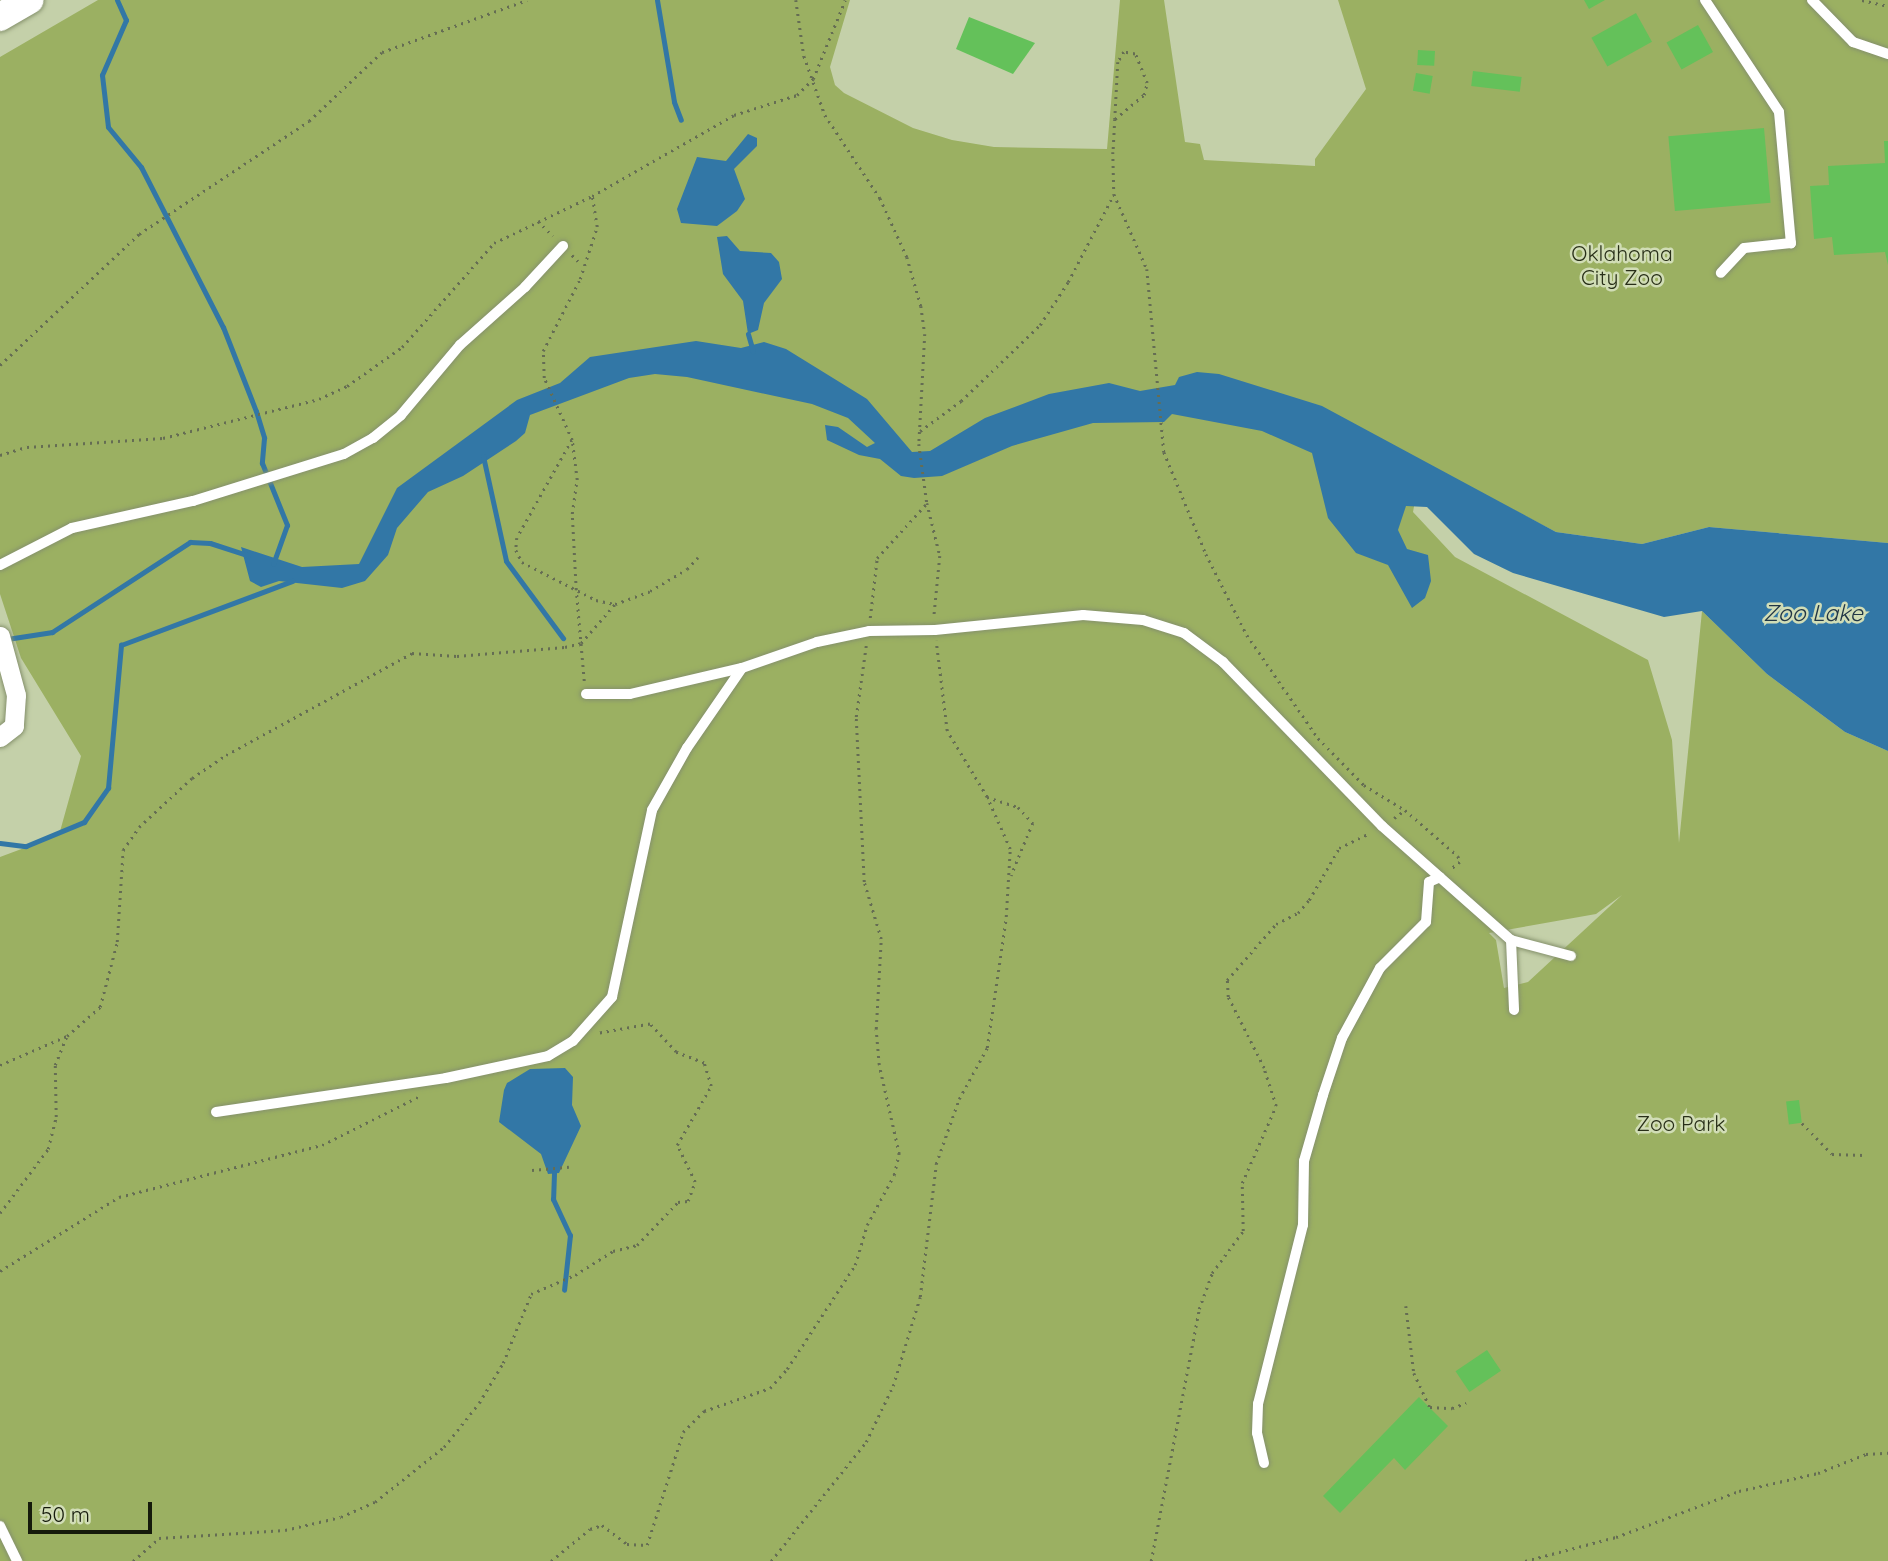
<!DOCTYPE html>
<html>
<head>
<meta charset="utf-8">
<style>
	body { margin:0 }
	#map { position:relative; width:1888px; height:1561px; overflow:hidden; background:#c4d0a9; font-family:Quicksand,sans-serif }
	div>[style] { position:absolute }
	.green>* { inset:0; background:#9bb062 }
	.water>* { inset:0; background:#3277a6 }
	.stream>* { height:5px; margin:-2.5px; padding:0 2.5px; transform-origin:2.5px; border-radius:2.5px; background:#3277a6 }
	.building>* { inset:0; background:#64c15a; transform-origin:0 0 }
	.path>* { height:2.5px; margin-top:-1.25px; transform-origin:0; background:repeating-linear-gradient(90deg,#656d53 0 2px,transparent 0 7px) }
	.roads { filter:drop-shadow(0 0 2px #85916c) drop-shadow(0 0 2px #85916c) }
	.service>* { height:10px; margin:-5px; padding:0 5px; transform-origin:5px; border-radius:5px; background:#fff }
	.minor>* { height:19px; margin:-9.5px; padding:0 9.5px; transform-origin:9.5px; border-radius:9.5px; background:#fff }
	.secondary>* { height:28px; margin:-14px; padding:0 14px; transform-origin:14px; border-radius:14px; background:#fff }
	span { translate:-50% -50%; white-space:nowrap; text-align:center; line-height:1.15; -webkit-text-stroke:5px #d1ddb6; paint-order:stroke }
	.park-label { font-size:21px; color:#282f18 }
	.water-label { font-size:23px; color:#213646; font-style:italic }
	.scale { position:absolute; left:28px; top:1502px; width:124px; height:32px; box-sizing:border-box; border:4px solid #151a0b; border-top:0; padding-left:9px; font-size:21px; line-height:24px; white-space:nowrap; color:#151a0b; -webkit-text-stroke:5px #d1ddb6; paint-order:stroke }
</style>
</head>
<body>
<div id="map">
	<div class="green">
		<div style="clip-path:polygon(evenodd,98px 0,850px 0,830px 67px,835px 85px,844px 93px,913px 128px,952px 140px,994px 147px,1107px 149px,1120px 0,1164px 0,1185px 142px,1200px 144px,1204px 160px,1315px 166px,1315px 159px,1366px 89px,1338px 0,1888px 0,1888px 543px,1709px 527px,1642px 544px,1556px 532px,1422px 462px,1413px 512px,1455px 557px,1648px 660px,1672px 740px,1679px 843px,1702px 611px,1767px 674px,1845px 732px,1888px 751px,1888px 1561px,0 1561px,0 857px,59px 835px,81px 756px,21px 658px,0 594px,0 57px,98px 0,1622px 895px,1528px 982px,1504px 988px,1496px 940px,1489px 933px,1596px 914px,1622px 895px)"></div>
	</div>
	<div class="water">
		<div style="clip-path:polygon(748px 134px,757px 138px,757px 146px,734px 169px,745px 199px,737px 211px,717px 226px,681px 223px,677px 209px,697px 157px,726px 161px)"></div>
		<div style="clip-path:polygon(727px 236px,740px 251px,771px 253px,779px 262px,782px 279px,764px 303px,758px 330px,748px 334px,743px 301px,723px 274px,717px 237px)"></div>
		<div style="clip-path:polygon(696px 341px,741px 348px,764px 342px,786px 349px,867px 399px,912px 452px,930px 451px,985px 418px,1049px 394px,1109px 383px,1140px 391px,1175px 385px,1179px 377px,1197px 372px,1219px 374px,1322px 406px,1556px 532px,1642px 544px,1709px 527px,1888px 543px,1888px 751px,1845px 732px,1767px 674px,1702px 611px,1664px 617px,1513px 573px,1474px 554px,1427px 507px,1406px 506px,1398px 530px,1407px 549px,1428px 555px,1431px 581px,1425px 598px,1412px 608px,1388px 565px,1356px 553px,1328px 518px,1312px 453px,1262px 431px,1172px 414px,1164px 422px,1093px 423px,1012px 446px,942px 476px,914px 478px,901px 476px,880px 459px,859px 455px,827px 440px,825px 425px,838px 427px,867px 447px,875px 443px,848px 418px,812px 404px,687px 377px,655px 374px,629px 378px,530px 415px,525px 433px,516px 441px,463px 476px,428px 492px,397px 528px,388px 555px,365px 581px,342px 588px,279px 581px,261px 587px,250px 581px,241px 547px,302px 567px,359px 564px,397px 488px,517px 400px,560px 383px,590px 357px)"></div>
		<div style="clip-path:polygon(565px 1068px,573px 1077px,572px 1105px,581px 1126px,559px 1173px,548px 1174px,541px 1154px,499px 1122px,504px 1090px,507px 1083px,530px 1069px)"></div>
	</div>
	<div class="stream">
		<div style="left:117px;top:0;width:22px;rotate:66deg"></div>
		<div style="left:126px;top:20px;width:60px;rotate:113.6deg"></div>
		<div style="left:102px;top:75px;width:52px;rotate:83.4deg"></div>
		<div style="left:108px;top:127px;width:52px;rotate:50.5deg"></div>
		<div style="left:141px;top:167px;width:180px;rotate:62.9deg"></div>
		<div style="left:223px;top:327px;width:90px;rotate:68.6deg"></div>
		<div style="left:256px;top:411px;width:28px;rotate:73deg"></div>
		<div style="left:264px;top:438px;width:25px;rotate:95deg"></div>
		<div style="left:262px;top:463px;width:67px;rotate:68deg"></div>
		<div style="left:287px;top:525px;width:41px;rotate:109.7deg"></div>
		<div style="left:657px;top:0;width:103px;rotate:80.5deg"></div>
		<div style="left:674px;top:102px;width:19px;rotate:69deg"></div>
		<div style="left:748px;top:334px;width:18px;rotate:74deg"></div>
		<div style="left:483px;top:456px;width:107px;rotate:77.6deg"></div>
		<div style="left:506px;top:561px;width:96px;rotate:53.5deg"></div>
		<div style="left:7px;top:639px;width:46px;rotate:-8.8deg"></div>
		<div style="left:52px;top:632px;width:165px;rotate:-33.1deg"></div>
		<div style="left:190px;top:542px;width:20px;rotate:3deg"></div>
		<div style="left:210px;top:543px;width:40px;rotate:18deg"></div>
		<div style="left:0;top:843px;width:26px;rotate:7deg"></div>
		<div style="left:26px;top:846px;width:63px;rotate:-22.5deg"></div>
		<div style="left:84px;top:822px;width:42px;rotate:-54.8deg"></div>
		<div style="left:108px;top:788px;width:144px;rotate:-84.8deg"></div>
		<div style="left:121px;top:645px;width:183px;rotate:-20.5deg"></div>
		<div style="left:554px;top:1173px;width:26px;rotate:92deg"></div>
		<div style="left:553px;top:1199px;width:40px;rotate:65deg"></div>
		<div style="left:570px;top:1235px;width:55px;rotate:96.2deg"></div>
	</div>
	<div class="building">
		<div style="clip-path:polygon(1584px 0,1605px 0,1589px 9px)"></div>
		<div style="left:1636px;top:13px;width:33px;height:51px;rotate:61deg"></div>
		<div style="clip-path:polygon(969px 17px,1035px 43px,1013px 74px,956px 49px)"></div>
		<div style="left:1698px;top:25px;width:31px;height:36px;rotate:61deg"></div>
		<div style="left:1418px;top:50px;width:17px;height:15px;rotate:3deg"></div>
		<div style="left:1473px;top:71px;width:49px;height:15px;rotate:7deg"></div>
		<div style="left:1416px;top:73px;width:17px;height:18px;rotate:10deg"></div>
		<div style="left:1764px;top:128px;width:75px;height:96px;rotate:85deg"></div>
		<div style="clip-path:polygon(1884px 141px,1888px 141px,1888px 265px,1885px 252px,1834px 255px,1832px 237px,1814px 239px,1810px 186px,1829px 185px,1828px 166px,1885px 163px)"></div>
		<div style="left:1799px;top:1100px;width:23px;height:13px;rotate:83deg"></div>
		<div style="left:1487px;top:1350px;width:25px;height:38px;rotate:56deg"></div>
		<div style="clip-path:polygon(1419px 1397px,1448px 1426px,1405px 1470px,1394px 1458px,1340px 1513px,1323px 1496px)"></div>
	</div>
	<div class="path">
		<div style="left:796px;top:0;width:57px;rotate:81.9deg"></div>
		<div style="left:804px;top:56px;width:63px;rotate:70.4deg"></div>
		<div style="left:825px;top:115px;width:100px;rotate:56.5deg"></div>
		<div style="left:880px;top:198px;width:65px;rotate:65.4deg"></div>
		<div style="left:907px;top:257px;width:51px;rotate:74.1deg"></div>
		<div style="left:921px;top:306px;width:28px;rotate:82deg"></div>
		<div style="left:925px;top:334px;width:110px;rotate:93.1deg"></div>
		<div style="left:919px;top:444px;width:60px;rotate:82.3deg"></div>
		<div style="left:927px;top:503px;width:55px;rotate:76.2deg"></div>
		<div style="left:940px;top:556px;width:61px;rotate:95.6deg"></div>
		<div style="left:1862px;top:0;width:27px;rotate:13deg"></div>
		<div style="left:1115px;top:119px;width:38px;rotate:-40deg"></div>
		<div style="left:1144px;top:95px;width:12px;rotate:-76deg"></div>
		<div style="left:1147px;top:83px;width:31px;rotate:-112deg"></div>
		<div style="left:1135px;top:54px;width:11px;rotate:-170deg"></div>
		<div style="left:1124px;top:52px;width:12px;rotate:121deg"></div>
		<div style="left:1118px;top:62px;width:57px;rotate:93deg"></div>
		<div style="left:1115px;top:119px;width:33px;rotate:93deg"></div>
		<div style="left:1113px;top:152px;width:42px;rotate:88.6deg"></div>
		<div style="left:1114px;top:194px;width:82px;rotate:66.3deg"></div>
		<div style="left:1147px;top:269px;width:184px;rotate:84.7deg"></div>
		<div style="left:1164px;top:452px;width:110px;rotate:67.6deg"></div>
		<div style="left:1206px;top:554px;width:91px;rotate:63.2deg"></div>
		<div style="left:1247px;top:635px;width:125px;rotate:55.4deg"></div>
		<div style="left:1318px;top:738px;width:66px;rotate:45.6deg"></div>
		<div style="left:1364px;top:785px;width:48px;rotate:31.4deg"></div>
		<div style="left:1405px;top:810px;width:70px;rotate:41deg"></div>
		<div style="left:1458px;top:856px;width:6px;rotate:72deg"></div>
		<div style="left:1460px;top:862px;width:13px;rotate:141deg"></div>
		<div style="left:538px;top:221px;width:21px;rotate:45deg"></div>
		<div style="left:572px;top:255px;width:14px;rotate:45deg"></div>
		<div style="left:0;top:365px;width:191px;rotate:-43.3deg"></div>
		<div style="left:139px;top:234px;width:204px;rotate:-33.6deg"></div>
		<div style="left:309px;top:121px;width:100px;rotate:-43.4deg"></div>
		<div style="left:382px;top:52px;width:154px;rotate:-19.7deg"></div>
		<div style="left:920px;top:431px;width:51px;rotate:-36.2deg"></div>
		<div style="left:961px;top:401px;width:110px;rotate:-43.9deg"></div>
		<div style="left:1040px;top:325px;width:51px;rotate:-56.9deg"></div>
		<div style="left:1068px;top:282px;width:99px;rotate:-62.4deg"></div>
		<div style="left:572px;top:440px;width:112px;rotate:119.3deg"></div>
		<div style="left:517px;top:538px;width:12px;rotate:95deg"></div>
		<div style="left:516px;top:550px;width:13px;rotate:63deg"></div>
		<div style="left:522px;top:562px;width:83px;rotate:27.2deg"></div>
		<div style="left:596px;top:600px;width:19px;rotate:12deg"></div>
		<div style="left:615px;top:604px;width:37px;rotate:-20deg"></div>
		<div style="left:650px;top:591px;width:43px;rotate:-30.7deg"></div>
		<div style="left:687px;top:569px;width:16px;rotate:-47deg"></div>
		<div style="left:0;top:455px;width:28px;rotate:-17deg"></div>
		<div style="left:27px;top:447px;width:136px;rotate:-3.8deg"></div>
		<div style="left:163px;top:438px;width:161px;rotate:-14deg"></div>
		<div style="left:319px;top:399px;width:31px;rotate:-25deg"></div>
		<div style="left:347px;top:386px;width:67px;rotate:-35.3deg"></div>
		<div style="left:402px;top:347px;width:139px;rotate:-48.5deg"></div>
		<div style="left:494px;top:243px;width:109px;rotate:-25.6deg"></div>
		<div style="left:592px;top:196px;width:163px;rotate:-29.7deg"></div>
		<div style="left:734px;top:115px;width:66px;rotate:-17.6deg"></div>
		<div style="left:797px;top:95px;width:23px;rotate:-45deg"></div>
		<div style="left:813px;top:79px;width:85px;rotate:-67.9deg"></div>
		<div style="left:870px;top:618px;width:60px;rotate:-83.3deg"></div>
		<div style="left:877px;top:558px;width:74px;rotate:-47.7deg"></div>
		<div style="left:584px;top:681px;width:91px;rotate:-95deg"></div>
		<div style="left:576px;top:590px;width:76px;rotate:-93deg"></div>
		<div style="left:572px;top:514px;width:34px;rotate:-82deg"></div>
		<div style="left:577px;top:480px;width:40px;rotate:-97.1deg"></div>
		<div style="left:572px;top:440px;width:68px;rotate:-114.3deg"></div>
		<div style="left:544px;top:378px;width:27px;rotate:-92deg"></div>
		<div style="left:543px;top:351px;width:81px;rotate:-62.8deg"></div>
		<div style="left:580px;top:279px;width:55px;rotate:-71.9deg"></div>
		<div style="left:597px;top:227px;width:31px;rotate:-99deg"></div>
		<div style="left:987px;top:797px;width:33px;rotate:18deg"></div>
		<div style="left:1018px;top:807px;width:22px;rotate:47deg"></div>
		<div style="left:1033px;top:823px;width:57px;rotate:112.5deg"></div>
		<div style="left:1394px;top:818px;width:14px;rotate:-36deg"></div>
		<div style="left:0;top:1065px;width:73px;rotate:-23.4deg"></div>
		<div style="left:67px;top:1036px;width:44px;rotate:-41.3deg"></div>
		<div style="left:100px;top:1007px;width:67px;rotate:-75.3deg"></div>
		<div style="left:117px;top:942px;width:92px;rotate:-86.3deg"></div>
		<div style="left:123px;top:850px;width:28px;rotate:-55deg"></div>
		<div style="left:139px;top:827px;width:72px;rotate:-42.8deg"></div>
		<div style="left:192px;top:778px;width:41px;rotate:-34.1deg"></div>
		<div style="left:226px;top:755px;width:212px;rotate:-28.7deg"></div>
		<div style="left:412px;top:653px;width:45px;rotate:3.8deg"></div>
		<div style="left:457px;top:656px;width:108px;rotate:-4.8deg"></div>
		<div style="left:565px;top:647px;width:16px;rotate:-14deg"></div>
		<div style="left:581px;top:643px;width:52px;rotate:-48.9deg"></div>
		<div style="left:1802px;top:1123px;width:43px;rotate:45.9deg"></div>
		<div style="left:1832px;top:1154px;width:32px;rotate:2deg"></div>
		<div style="left:532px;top:1170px;width:37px;rotate:-5deg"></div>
		<div style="left:0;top:1213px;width:80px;rotate:-53.1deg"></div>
		<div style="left:48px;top:1149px;width:33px;rotate:-76deg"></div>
		<div style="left:56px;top:1117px;width:52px;rotate:-91.1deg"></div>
		<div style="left:55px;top:1065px;width:31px;rotate:-68deg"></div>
		<div style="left:0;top:1271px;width:140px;rotate:-31.9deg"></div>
		<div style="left:119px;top:1197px;width:210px;rotate:-14.4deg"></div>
		<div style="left:322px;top:1145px;width:110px;rotate:-26.6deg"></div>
		<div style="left:1406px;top:1306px;width:67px;rotate:83.2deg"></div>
		<div style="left:1414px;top:1373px;width:38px;rotate:65deg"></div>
		<div style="left:1430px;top:1407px;width:22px;rotate:3deg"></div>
		<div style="left:1452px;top:1408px;width:15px;rotate:-20deg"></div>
		<div style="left:133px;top:1561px;width:35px;rotate:-41deg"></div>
		<div style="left:159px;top:1538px;width:126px;rotate:-3.6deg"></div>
		<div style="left:285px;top:1530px;width:57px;rotate:-13.1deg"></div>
		<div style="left:341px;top:1517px;width:37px;rotate:-24deg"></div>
		<div style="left:375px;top:1502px;width:88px;rotate:-38.6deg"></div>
		<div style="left:444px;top:1447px;width:56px;rotate:-51.5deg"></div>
		<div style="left:479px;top:1403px;width:47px;rotate:-59deg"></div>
		<div style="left:503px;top:1363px;width:74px;rotate:-67.9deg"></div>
		<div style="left:531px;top:1294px;width:48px;rotate:-23.4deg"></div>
		<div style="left:575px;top:1275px;width:45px;rotate:-32.3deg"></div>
		<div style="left:613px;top:1251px;width:25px;rotate:-14deg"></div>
		<div style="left:637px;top:1245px;width:59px;rotate:-46.4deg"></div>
		<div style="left:678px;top:1202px;width:10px;rotate:-6deg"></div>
		<div style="left:688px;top:1201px;width:20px;rotate:-70deg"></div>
		<div style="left:695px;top:1182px;width:41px;rotate:-115.9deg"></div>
		<div style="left:677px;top:1145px;width:68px;rotate:-60deg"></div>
		<div style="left:711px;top:1086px;width:24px;rotate:-107deg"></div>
		<div style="left:704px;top:1063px;width:30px;rotate:-159deg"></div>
		<div style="left:676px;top:1052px;width:38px;rotate:-133deg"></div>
		<div style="left:650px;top:1024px;width:51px;rotate:169.8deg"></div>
		<div style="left:551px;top:1561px;width:50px;rotate:-39.4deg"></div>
		<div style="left:590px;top:1529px;width:13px;rotate:-18deg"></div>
		<div style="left:602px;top:1525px;width:31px;rotate:37deg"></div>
		<div style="left:627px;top:1544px;width:20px;rotate:3deg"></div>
		<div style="left:647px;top:1545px;width:119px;rotate:-72.3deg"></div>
		<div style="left:683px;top:1432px;width:30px;rotate:-45deg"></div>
		<div style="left:704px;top:1411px;width:70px;rotate:-19.2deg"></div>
		<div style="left:770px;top:1388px;width:25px;rotate:-48deg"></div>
		<div style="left:787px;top:1369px;width:124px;rotate:-56.8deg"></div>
		<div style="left:855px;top:1265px;width:42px;rotate:-73.3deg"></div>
		<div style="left:867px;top:1225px;width:57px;rotate:-61.6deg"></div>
		<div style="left:894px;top:1175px;width:22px;rotate:-77deg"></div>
		<div style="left:899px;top:1154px;width:91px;rotate:-102.7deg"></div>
		<div style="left:879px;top:1065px;width:36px;rotate:-95deg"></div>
		<div style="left:876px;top:1029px;width:90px;rotate:-86.8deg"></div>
		<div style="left:881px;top:939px;width:59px;rotate:-106.6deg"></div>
		<div style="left:864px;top:882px;width:165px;rotate:-92.8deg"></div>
		<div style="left:856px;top:717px;width:72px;rotate:-82deg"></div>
		<div style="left:771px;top:1561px;width:152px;rotate:-51.4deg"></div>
		<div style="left:866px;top:1442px;width:62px;rotate:-64.3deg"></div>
		<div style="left:893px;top:1386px;width:93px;rotate:-73.1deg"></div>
		<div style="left:920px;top:1297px;width:134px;rotate:-83.1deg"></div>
		<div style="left:936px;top:1164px;width:69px;rotate:-70.5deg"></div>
		<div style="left:959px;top:1099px;width:58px;rotate:-61.2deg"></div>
		<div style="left:987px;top:1048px;width:132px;rotate:-81.7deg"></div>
		<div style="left:1006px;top:917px;width:68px;rotate:-86.6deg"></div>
		<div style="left:1010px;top:849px;width:57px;rotate:-113.9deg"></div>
		<div style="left:987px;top:797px;width:77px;rotate:-121.2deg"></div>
		<div style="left:947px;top:731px;width:91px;rotate:-97deg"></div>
		<div style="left:1151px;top:1561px;width:257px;rotate:-79.2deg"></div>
		<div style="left:1199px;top:1309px;width:38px;rotate:-70deg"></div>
		<div style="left:1212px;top:1273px;width:52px;rotate:-53.6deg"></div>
		<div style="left:1243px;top:1231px;width:48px;rotate:-91.2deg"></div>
		<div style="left:1242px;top:1183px;width:84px;rotate:-66.2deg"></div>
		<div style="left:1276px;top:1106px;width:40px;rotate:-108deg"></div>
		<div style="left:1264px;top:1068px;width:80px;rotate:-116.9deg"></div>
		<div style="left:1228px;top:997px;width:17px;rotate:-93deg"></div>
		<div style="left:1227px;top:980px;width:74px;rotate:-48.8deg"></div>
		<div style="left:1276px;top:924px;width:25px;rotate:-27deg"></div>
		<div style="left:1298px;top:913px;width:17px;rotate:-50deg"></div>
		<div style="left:1309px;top:900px;width:60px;rotate:-60deg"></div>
		<div style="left:1339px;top:848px;width:34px;rotate:-26deg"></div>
		<div style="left:1525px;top:1561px;width:94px;rotate:-14.8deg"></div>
		<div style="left:1616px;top:1537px;width:131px;rotate:-20.5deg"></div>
		<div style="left:1739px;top:1491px;width:81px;rotate:-12.8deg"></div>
		<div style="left:1818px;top:1473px;width:52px;rotate:-21.6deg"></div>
		<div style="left:1866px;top:1454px;width:22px;rotate:-3deg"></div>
	</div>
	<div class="roads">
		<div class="service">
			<div style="left:1705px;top:0;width:134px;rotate:56.5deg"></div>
			<div style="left:1779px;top:112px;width:132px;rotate:84.8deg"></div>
			<div style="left:1791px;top:243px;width:47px;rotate:173.9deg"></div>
			<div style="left:1744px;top:248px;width:34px;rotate:133deg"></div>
			<div style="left:1812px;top:0;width:59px;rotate:45.7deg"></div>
			<div style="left:1853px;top:42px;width:37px;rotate:19deg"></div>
			<div style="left:0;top:565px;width:81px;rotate:-27.2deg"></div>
			<div style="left:72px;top:528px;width:124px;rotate:-12.6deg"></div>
			<div style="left:193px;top:501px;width:158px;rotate:-17.3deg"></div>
			<div style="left:344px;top:454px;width:33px;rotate:-29deg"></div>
			<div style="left:373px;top:438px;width:36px;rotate:-39deg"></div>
			<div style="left:401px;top:415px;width:92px;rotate:-49.9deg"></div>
			<div style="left:460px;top:345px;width:87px;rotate:-41.7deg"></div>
			<div style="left:525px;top:287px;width:56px;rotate:-47.2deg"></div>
			<div style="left:586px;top:694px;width:44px"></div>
			<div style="left:630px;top:694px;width:115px;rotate:-13.1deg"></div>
			<div style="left:1511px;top:940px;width:62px;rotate:14.9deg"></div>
			<div style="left:216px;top:1112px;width:232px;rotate:-8.4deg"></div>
			<div style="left:446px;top:1078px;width:104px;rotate:-12.2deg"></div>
			<div style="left:548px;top:1056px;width:29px;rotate:-31deg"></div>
			<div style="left:573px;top:1041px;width:59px;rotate:-48.4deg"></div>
			<div style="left:612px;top:997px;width:191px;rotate:-77.9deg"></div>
			<div style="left:652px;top:810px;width:71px;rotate:-60.6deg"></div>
			<div style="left:687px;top:748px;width:97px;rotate:-55.5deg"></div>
			<div style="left:742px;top:668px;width:79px;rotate:-19.1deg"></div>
			<div style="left:817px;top:642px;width:53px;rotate:-11.9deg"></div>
			<div style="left:869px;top:631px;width:66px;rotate:-0.9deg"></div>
			<div style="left:935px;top:630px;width:149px;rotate:-5.8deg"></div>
			<div style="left:1083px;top:615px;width:60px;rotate:4.8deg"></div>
			<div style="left:1143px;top:620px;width:43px;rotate:17.6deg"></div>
			<div style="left:1184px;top:633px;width:49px;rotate:36.6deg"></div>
			<div style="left:1223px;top:662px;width:228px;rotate:45.9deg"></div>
			<div style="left:1382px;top:826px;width:172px;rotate:41.5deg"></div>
			<div style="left:1511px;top:940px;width:70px;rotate:87.5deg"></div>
			<div style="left:1264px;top:1463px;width:31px;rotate:-103deg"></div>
			<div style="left:1257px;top:1433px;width:29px;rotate:-88deg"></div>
			<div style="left:1258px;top:1404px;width:185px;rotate:-75.9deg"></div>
			<div style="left:1303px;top:1225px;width:64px;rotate:-89.1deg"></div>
			<div style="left:1304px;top:1161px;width:69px;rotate:-73.9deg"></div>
			<div style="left:1323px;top:1095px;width:60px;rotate:-71.6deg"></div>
			<div style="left:1342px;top:1038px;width:80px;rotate:-61.5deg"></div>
			<div style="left:1380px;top:968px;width:65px;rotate:-45deg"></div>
			<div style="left:1426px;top:922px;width:40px;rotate:-85.7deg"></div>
			<div style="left:1429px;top:882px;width:12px;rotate:-24deg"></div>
			<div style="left:0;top:1526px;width:39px;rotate:64deg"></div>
		</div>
		<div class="minor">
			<div style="left:0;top:636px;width:61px;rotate:74.8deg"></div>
			<div style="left:16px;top:695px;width:31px;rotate:94deg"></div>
			<div style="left:14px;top:726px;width:18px;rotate:142deg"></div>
		</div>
		<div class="secondary">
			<div style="left:0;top:17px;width:34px;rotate:-30deg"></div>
		</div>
	</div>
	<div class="park-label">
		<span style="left:1622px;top:265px">Oklahoma<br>City Zoo</span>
		<span style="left:1681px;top:1123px">Zoo Park</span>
	</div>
	<div class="water-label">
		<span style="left:1813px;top:613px">Zoo Lake</span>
	</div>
	<div class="scale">50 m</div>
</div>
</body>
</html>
